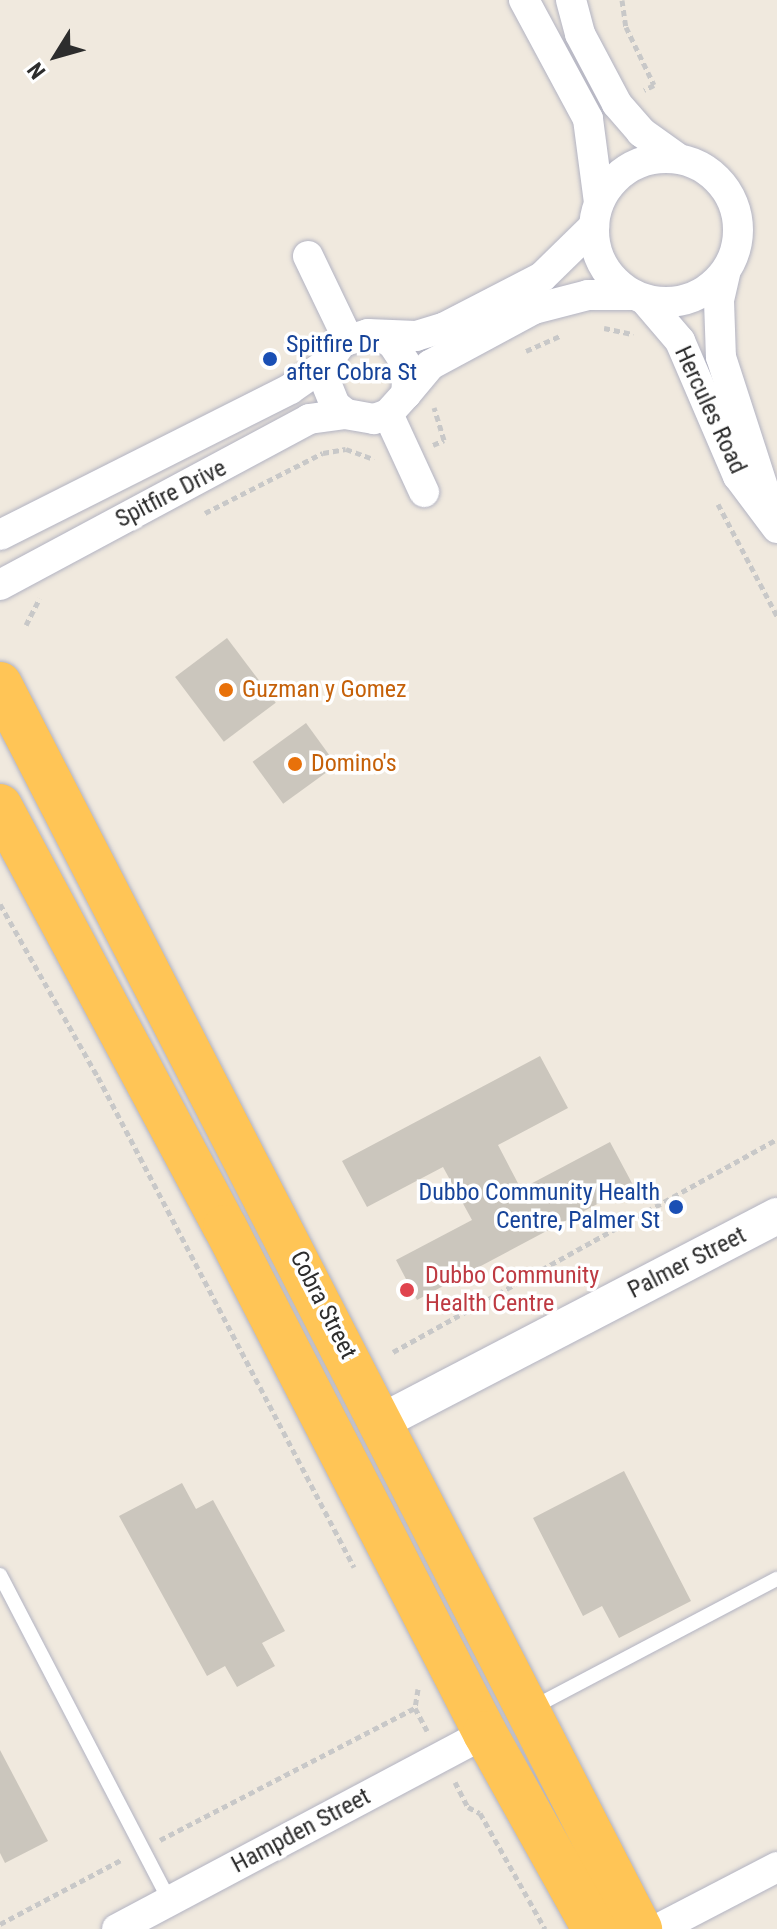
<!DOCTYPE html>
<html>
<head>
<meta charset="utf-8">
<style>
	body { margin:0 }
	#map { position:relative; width:777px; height:1929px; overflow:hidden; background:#f0e9de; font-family:"Roboto Condensed",sans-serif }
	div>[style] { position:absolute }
	.building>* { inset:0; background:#cbc6bd; transform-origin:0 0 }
	.path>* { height:5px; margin-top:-2.5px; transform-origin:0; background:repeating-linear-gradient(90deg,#c8c8c8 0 6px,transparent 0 10px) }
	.roads { filter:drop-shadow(0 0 2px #b2b3c2) drop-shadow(0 0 2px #b2b3c2) }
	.service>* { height:14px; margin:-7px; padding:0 7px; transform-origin:7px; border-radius:7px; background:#fff }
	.minor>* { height:30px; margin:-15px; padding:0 15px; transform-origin:15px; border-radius:15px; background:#fff }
	.minor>.ring { margin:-15px; padding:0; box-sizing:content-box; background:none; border:30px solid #fff; border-radius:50% }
	.tertiary>* { height:36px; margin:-18px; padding:0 18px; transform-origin:18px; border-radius:18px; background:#fff }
	.trunk>* { height:44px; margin:-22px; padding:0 22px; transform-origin:22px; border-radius:22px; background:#ffc556 }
	.dots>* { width:22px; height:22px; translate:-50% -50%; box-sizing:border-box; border:4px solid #fff; border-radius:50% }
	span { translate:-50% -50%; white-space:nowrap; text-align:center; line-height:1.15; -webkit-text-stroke:7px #fff; paint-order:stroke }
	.transit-label { font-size:24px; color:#164399 }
	.left { translate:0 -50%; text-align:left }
	.right { translate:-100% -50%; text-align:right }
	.street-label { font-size:24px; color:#2d2d2d }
	.food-label { font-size:24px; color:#c56008 }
	.health-label { font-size:24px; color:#be3a42 }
	.north { position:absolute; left:16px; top:16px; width:80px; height:80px; -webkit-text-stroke:6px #fff; paint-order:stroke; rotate:233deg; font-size:22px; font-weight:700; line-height:32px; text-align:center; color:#2d2d2d }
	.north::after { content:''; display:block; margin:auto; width:28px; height:36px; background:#2d2d2d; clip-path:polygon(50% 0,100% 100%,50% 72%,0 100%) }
</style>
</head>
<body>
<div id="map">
	<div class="building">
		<div style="left:227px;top:638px;width:81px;height:65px;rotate:53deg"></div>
		<div style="left:306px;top:723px;width:52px;height:66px;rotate:54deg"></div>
		<div style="clip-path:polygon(540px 1056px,568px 1108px,498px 1145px,521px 1189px,610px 1142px,633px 1185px,417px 1300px,396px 1260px,472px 1220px,443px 1167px,367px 1207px,342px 1161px)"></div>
		<div style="clip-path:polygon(624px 1471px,691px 1601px,619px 1638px,602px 1606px,583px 1616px,533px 1518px)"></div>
		<div style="clip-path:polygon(182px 1483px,196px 1509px,213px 1500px,285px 1631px,262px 1643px,275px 1666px,237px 1687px,225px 1666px,207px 1676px,119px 1516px)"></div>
		<div style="clip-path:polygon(0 1750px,48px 1841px,5px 1863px,0 1853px)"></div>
	</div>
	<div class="path">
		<div style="left:622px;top:0;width:27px;rotate:82deg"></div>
		<div style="left:626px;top:27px;width:64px;rotate:64.2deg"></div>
		<div style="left:654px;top:85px;width:11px;rotate:153deg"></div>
		<div style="left:604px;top:328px;width:30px;rotate:12deg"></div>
		<div style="left:526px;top:351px;width:37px;rotate:-24deg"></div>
		<div style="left:433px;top:445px;width:12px;rotate:-24deg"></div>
		<div style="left:444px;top:440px;width:34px;rotate:-107deg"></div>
		<div style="left:718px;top:504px;width:127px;rotate:62.2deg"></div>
		<div style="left:205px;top:513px;width:132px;rotate:-27deg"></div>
		<div style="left:323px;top:453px;width:23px;rotate:-10deg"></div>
		<div style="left:346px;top:449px;width:30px;rotate:20deg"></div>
		<div style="left:26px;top:625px;width:30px;rotate:-63deg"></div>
		<div style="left:0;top:904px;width:199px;rotate:60.5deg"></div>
		<div style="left:98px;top:1077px;width:553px;rotate:62.42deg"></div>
		<div style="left:393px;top:1352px;width:439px;rotate:-29deg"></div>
		<div style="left:418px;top:1689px;width:19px;rotate:99deg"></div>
		<div style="left:415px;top:1708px;width:26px;rotate:62deg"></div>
		<div style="left:455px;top:1782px;width:28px;rotate:63deg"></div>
		<div style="left:468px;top:1807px;width:13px;rotate:27deg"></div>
		<div style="left:480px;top:1813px;width:133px;rotate:60.7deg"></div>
		<div style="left:160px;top:1840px;width:287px;rotate:-27.4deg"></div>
		<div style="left:0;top:1924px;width:139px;rotate:-27.9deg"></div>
	</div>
	<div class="roads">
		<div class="service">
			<div style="left:0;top:1575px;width:368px;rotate:62.5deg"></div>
			<div style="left:532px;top:1708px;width:277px;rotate:-27.8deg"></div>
		</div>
		<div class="minor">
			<div style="left:524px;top:0;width:135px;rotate:61.7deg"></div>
			<div style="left:588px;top:119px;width:84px;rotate:82.5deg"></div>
			<div style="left:571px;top:0;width:35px;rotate:75deg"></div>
			<div style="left:580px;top:34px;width:79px;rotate:62.1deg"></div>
			<div style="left:617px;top:104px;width:37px;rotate:49deg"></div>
			<div style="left:641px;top:132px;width:43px;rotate:35.5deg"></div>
			<div class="ring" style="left:594px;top:158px;width:114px;height:114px"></div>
			<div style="left:308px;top:256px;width:92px;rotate:64.3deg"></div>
			<div style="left:725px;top:274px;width:28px;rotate:103deg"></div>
			<div style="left:719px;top:301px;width:56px;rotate:88deg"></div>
			<div style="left:721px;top:357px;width:163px;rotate:72.1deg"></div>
			<div style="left:645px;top:300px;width:54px;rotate:49.5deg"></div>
			<div style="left:680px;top:341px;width:147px;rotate:66.8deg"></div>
			<div style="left:738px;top:476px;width:65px;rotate:53.1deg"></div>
			<div style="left:382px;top:337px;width:13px;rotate:32deg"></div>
			<div style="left:393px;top:344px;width:27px;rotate:57deg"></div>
			<div style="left:408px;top:367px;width:27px;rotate:94deg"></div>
			<div style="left:406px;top:394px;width:27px;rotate:132deg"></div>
			<div style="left:388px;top:414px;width:15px;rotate:160deg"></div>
			<div style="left:374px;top:419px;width:28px;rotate:-170deg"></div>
			<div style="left:346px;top:414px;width:14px;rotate:-141deg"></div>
			<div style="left:335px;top:405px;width:29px;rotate:-112deg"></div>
			<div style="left:324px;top:378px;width:14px;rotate:-82deg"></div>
			<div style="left:326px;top:364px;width:27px;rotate:-54deg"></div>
			<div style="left:342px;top:342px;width:27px;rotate:-17deg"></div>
			<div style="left:368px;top:334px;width:48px;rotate:2.4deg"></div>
			<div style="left:416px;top:336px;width:30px;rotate:-17deg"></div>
			<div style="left:445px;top:327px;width:109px;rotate:-27.3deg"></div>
			<div style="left:542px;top:277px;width:73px;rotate:-44.4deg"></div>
			<div style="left:406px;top:394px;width:38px;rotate:-50deg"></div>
			<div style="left:430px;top:365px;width:118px;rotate:-28.3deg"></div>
			<div style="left:534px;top:309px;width:56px;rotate:-14.5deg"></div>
			<div style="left:588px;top:295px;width:46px"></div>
			<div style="left:388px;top:414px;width:86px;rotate:65.2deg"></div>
			<div style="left:0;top:535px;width:325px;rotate:-26.7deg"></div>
			<div style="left:290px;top:389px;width:44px;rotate:-34.8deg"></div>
			<div style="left:0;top:585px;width:351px;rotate:-28.2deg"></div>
			<div style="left:309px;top:419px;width:37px;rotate:-8deg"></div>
			<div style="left:117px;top:1929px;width:417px;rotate:-28deg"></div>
			<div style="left:658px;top:1929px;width:134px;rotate:-27.5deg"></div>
		</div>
		<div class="tertiary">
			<div style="left:383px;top:1421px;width:444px;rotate:-27.5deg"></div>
		</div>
		<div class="trunk">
			<div style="left:0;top:684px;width:1400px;rotate:62.79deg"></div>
			<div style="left:0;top:806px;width:477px;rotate:61.9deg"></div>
			<div style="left:225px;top:1227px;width:569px;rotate:62.8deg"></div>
			<div style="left:485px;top:1733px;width:224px;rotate:60.9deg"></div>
		</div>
	</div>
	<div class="dots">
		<div style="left:270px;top:359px;background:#1a4fb4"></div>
		<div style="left:226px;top:690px;background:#e8710a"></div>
		<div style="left:295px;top:764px;background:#e8710a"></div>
		<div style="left:676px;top:1207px;background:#1a4fb4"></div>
		<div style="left:407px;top:1290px;background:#e0444e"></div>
	</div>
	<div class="transit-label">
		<span class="left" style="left:286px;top:359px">Spitfire Dr<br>after Cobra St</span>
		<span class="right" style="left:660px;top:1207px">Dubbo Community Health<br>Centre, Palmer St</span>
	</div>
	<div class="street-label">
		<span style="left:710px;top:410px;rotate:65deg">Hercules Road</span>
		<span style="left:171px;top:494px;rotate:-27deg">Spitfire Drive</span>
		<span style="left:687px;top:1263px;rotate:-27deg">Palmer Street</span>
		<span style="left:323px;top:1305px;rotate:63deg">Cobra Street</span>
		<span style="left:301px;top:1831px;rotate:-28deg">Hampden Street</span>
	</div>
	<div class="food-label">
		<span class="left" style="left:242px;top:690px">Guzman y Gomez</span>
		<span class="left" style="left:311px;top:764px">Domino's</span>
	</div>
	<div class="health-label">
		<span class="left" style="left:425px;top:1290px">Dubbo Community<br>Health Centre</span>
	</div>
	<div class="north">N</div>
</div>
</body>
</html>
